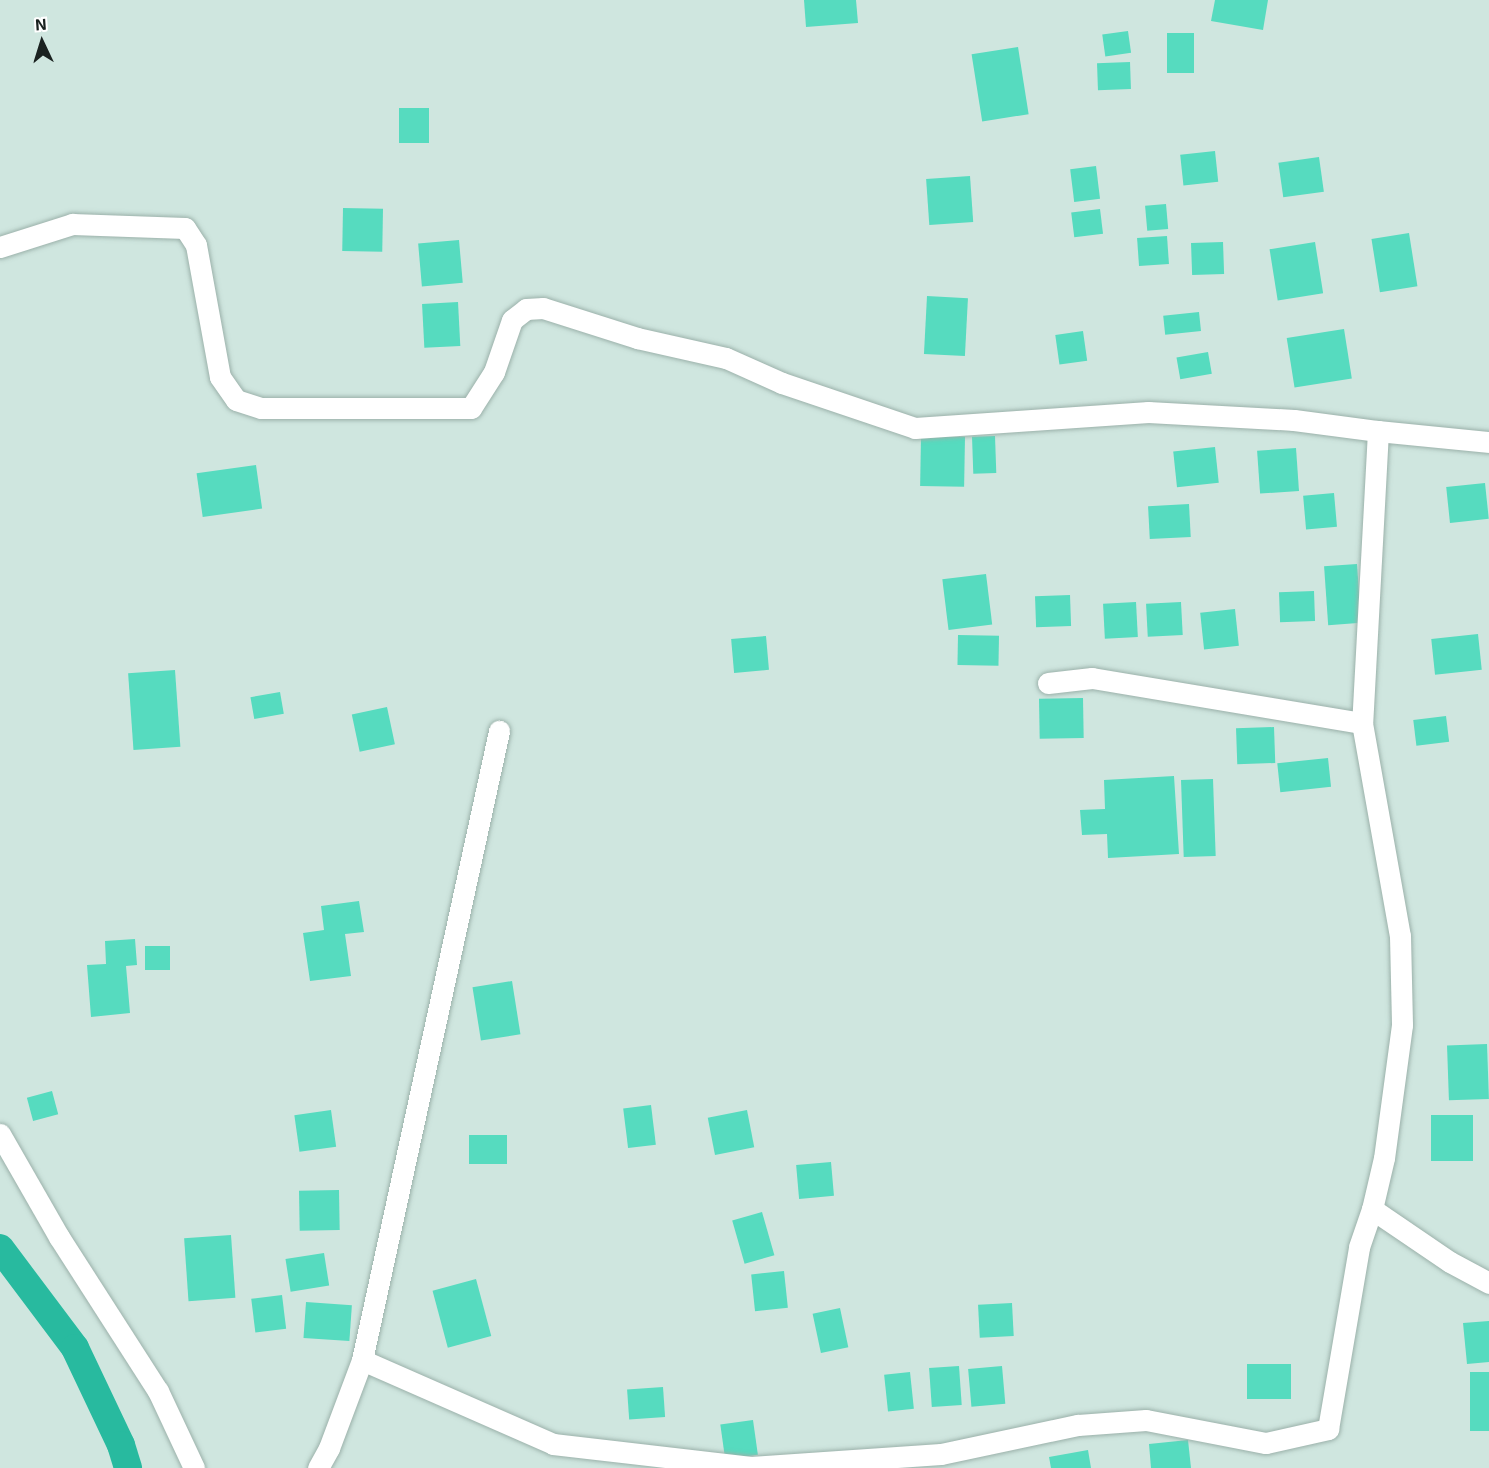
<!DOCTYPE html>
<html>
<head>
<meta charset="utf-8">
<style>
	body { margin:0 }
	#map { position:relative; width:1489px; height:1468px; overflow:hidden; background:#cfe6df; font-family:"Exo 2",sans-serif }
	div>[style] { position:absolute }
	.canal>* { height:28px; margin:-14px; padding:0 14px; transform-origin:14px; border-radius:14px; background:#28ba9f }
	.building>* { inset:0; background:#56dbbf; transform-origin:0 0 }
	.roads { filter:drop-shadow(0 0 2px #9bb1aa) drop-shadow(0 0 2px #9bb1aa) }
	.street>* { height:21px; margin:-10.5px; padding:0 10.5px; transform-origin:10.5px; border-radius:10.5px; background:#fff }
	span { translate:-50% -50%; white-space:nowrap; text-align:center; line-height:1.15; -webkit-text-stroke:4.5px #fff; paint-order:stroke }
	.north { position:absolute; left:12px; top:12px; width:60px; height:60px; -webkit-text-stroke:4px #fff; paint-order:stroke; rotate:356deg; font-size:16px; font-weight:700; line-height:24px; text-align:center; color:#1a2220 }
	.north::after { content:''; display:block; margin:auto; width:21px; height:27px; background:#1a2220; clip-path:polygon(50% 0,100% 100%,50% 72%,0 100%) }
</style>
</head>
<body>
<div id="map">
	<div class="canal">
		<div style="left:0;top:1248px;width:125px;rotate:53.1deg"></div>
		<div style="left:75px;top:1348px;width:107px;rotate:64.6deg"></div>
		<div style="left:121px;top:1445px;width:24px;rotate:73deg"></div>
	</div>
	<div class="building">
		<div style="clip-path:polygon(804px 0,856px 0,858px 23px,806px 27px)"></div>
		<div style="clip-path:polygon(1215px 0,1268px 0,1263px 30px,1211px 21px)"></div>
		<div style="left:1128px;top:31px;width:22px;height:26px;rotate:82deg"></div>
		<div style="left:1167px;top:33px;width:27px;height:40px"></div>
		<div style="left:1018px;top:47px;width:68px;height:47px;rotate:81deg"></div>
		<div style="left:1130px;top:62px;width:27px;height:33px;rotate:88deg"></div>
		<div style="left:399px;top:108px;width:30px;height:35px"></div>
		<div style="left:1215px;top:151px;width:31px;height:35px;rotate:84deg"></div>
		<div style="left:1319px;top:157px;width:35px;height:41px;rotate:82deg"></div>
		<div style="left:1096px;top:166px;width:33px;height:26px;rotate:83deg"></div>
		<div style="left:970px;top:176px;width:46px;height:44px;rotate:86deg"></div>
		<div style="left:1166px;top:204px;width:25px;height:21px;rotate:85deg"></div>
		<div style="left:343px;top:208px;width:40px;height:43px;rotate:1deg"></div>
		<div style="left:1100px;top:209px;width:25px;height:29px;rotate:83deg"></div>
		<div style="left:1409px;top:233px;width:54px;height:38px;rotate:81deg"></div>
		<div style="left:1167px;top:236px;width:28px;height:30px;rotate:86deg"></div>
		<div style="left:459px;top:240px;width:43px;height:41px;rotate:85deg"></div>
		<div style="left:1223px;top:242px;width:32px;height:32px;rotate:88deg"></div>
		<div style="left:1315px;top:242px;width:52px;height:46px;rotate:81deg"></div>
		<div style="left:927px;top:296px;width:41px;height:58px;rotate:3deg"></div>
		<div style="left:458px;top:302px;width:44px;height:36px;rotate:87deg"></div>
		<div style="left:1199px;top:312px;width:19px;height:36px;rotate:84deg"></div>
		<div style="left:1344px;top:329px;width:50px;height:58px;rotate:81deg"></div>
		<div style="left:1083px;top:331px;width:30px;height:28px;rotate:82deg"></div>
		<div style="left:1208px;top:352px;width:22px;height:32px;rotate:80deg"></div>
		<div style="left:921px;top:436px;width:44px;height:50px;rotate:1deg"></div>
		<div style="left:995px;top:436px;width:37px;height:23px;rotate:88deg"></div>
		<div style="left:1215px;top:447px;width:36px;height:42px;rotate:84deg"></div>
		<div style="left:1296px;top:448px;width:43px;height:39px;rotate:86deg"></div>
		<div style="left:256px;top:465px;width:44px;height:60px;rotate:82deg"></div>
		<div style="left:1485px;top:483px;width:36px;height:39px;rotate:84deg"></div>
		<div style="left:1334px;top:493px;width:34px;height:31px;rotate:85deg"></div>
		<div style="left:1189px;top:504px;width:33px;height:41px;rotate:87deg"></div>
		<div style="left:1357px;top:564px;width:59px;height:33px;rotate:86deg"></div>
		<div style="left:986px;top:574px;width:51px;height:44px;rotate:83deg"></div>
		<div style="left:1314px;top:591px;width:30px;height:35px;rotate:88deg"></div>
		<div style="left:1070px;top:595px;width:31px;height:35px;rotate:88deg"></div>
		<div style="left:1136px;top:602px;width:35px;height:33px;rotate:87deg"></div>
		<div style="left:1181px;top:602px;width:33px;height:35px;rotate:87deg"></div>
		<div style="left:1235px;top:609px;width:37px;height:35px;rotate:84deg"></div>
		<div style="left:1478px;top:634px;width:36px;height:47px;rotate:84deg"></div>
		<div style="left:958px;top:635px;width:41px;height:30px;rotate:1deg"></div>
		<div style="left:766px;top:636px;width:34px;height:35px;rotate:85deg"></div>
		<div style="left:175px;top:670px;width:77px;height:47px;rotate:86deg"></div>
		<div style="left:280px;top:692px;width:22px;height:30px;rotate:80deg"></div>
		<div style="left:1083px;top:698px;width:40px;height:44px;rotate:89deg"></div>
		<div style="left:387px;top:707px;width:38px;height:36px;rotate:78deg"></div>
		<div style="left:1446px;top:716px;width:26px;height:33px;rotate:83deg"></div>
		<div style="left:1274px;top:727px;width:36px;height:38px;rotate:88deg"></div>
		<div style="left:1328px;top:758px;width:29px;height:51px;rotate:84deg"></div>
		<div style="clip-path:polygon(1174px 776px,1179px 854px,1108px 858px,1107px 834px,1082px 835px,1080px 810px,1105px 809px,1104px 780px)"></div>
		<div style="left:1213px;top:779px;width:77px;height:32px;rotate:88deg"></div>
		<div style="clip-path:polygon(359px 901px,364px 932px,345px 934px,351px 976px,310px 981px,303px 933px,324px 930px,321px 906px)"></div>
		<div style="clip-path:polygon(135px 939px,137px 965px,126px 966px,130px 1013px,91px 1017px,87px 965px,106px 964px,105px 941px)"></div>
		<div style="left:145px;top:946px;width:25px;height:24px"></div>
		<div style="left:512px;top:981px;width:54px;height:40px;rotate:81deg"></div>
		<div style="left:1487px;top:1044px;width:55px;height:40px;rotate:88deg"></div>
		<div style="left:52px;top:1091px;width:24px;height:26px;rotate:75deg"></div>
		<div style="left:651px;top:1105px;width:40px;height:28px;rotate:83deg"></div>
		<div style="left:331px;top:1110px;width:37px;height:37px;rotate:82deg"></div>
		<div style="left:747px;top:1110px;width:38px;height:40px;rotate:79deg"></div>
		<div style="left:1431px;top:1115px;width:42px;height:46px"></div>
		<div style="left:469px;top:1135px;width:38px;height:29px"></div>
		<div style="left:831px;top:1162px;width:34px;height:35px;rotate:85deg"></div>
		<div style="left:339px;top:1190px;width:40px;height:40px;rotate:89deg"></div>
		<div style="left:762px;top:1212px;width:45px;height:31px;rotate:74deg"></div>
		<div style="left:231px;top:1235px;width:63px;height:47px;rotate:86deg"></div>
		<div style="left:324px;top:1253px;width:33px;height:39px;rotate:81deg"></div>
		<div style="left:784px;top:1271px;width:37px;height:33px;rotate:84deg"></div>
		<div style="left:476px;top:1279px;width:59px;height:45px;rotate:75deg"></div>
		<div style="left:282px;top:1295px;width:34px;height:31px;rotate:83deg"></div>
		<div style="left:306px;top:1302px;width:46px;height:36px;rotate:4deg"></div>
		<div style="left:1012px;top:1303px;width:33px;height:34px;rotate:87deg"></div>
		<div style="left:840px;top:1308px;width:40px;height:28px;rotate:78deg"></div>
		<div style="clip-path:polygon(1489px 1321px,1489px 1362px,1467px 1364px,1463px 1323px)"></div>
		<div style="left:1247px;top:1364px;width:44px;height:35px"></div>
		<div style="left:959px;top:1366px;width:39px;height:30px;rotate:86deg"></div>
		<div style="left:1002px;top:1366px;width:38px;height:34px;rotate:85deg"></div>
		<div style="left:910px;top:1372px;width:37px;height:26px;rotate:84deg"></div>
		<div style="left:1470px;top:1372px;width:19px;height:59px"></div>
		<div style="left:663px;top:1387px;width:30px;height:36px;rotate:86deg"></div>
		<div style="left:753px;top:1420px;width:35px;height:33px;rotate:82deg"></div>
		<div style="clip-path:polygon(1188px 1440px,1191px 1468px,1151px 1468px,1149px 1444px)"></div>
		<div style="clip-path:polygon(1088px 1450px,1091px 1468px,1051px 1468px,1049px 1457px)"></div>
	</div>
	<div class="roads">
		<div class="street">
			<div style="left:0;top:247px;width:76px;rotate:-17.7deg"></div>
			<div style="left:72px;top:224px;width:113px;rotate:2deg"></div>
			<div style="left:185px;top:228px;width:20px;rotate:57deg"></div>
			<div style="left:196px;top:245px;width:134px;rotate:79.7deg"></div>
			<div style="left:220px;top:377px;width:28px;rotate:55deg"></div>
			<div style="left:236px;top:400px;width:26px;rotate:18deg"></div>
			<div style="left:261px;top:408px;width:210px"></div>
			<div style="left:471px;top:408px;width:43px;rotate:-57.4deg"></div>
			<div style="left:494px;top:372px;width:55px;rotate:-70.9deg"></div>
			<div style="left:512px;top:320px;width:18px;rotate:-38deg"></div>
			<div style="left:526px;top:309px;width:17px;rotate:-3deg"></div>
			<div style="left:543px;top:308px;width:99px;rotate:17.7deg"></div>
			<div style="left:637px;top:338px;width:91px;rotate:12.7deg"></div>
			<div style="left:726px;top:358px;width:61px;rotate:24.1deg"></div>
			<div style="left:782px;top:383px;width:140px;rotate:18.7deg"></div>
			<div style="left:915px;top:428px;width:234px;rotate:-3.9deg"></div>
			<div style="left:1148px;top:412px;width:146px;rotate:3.1deg"></div>
			<div style="left:1294px;top:420px;width:85px;rotate:7.5deg"></div>
			<div style="left:1378px;top:431px;width:112px;rotate:5.7deg"></div>
			<div style="left:1378px;top:431px;width:292px;rotate:93.1deg"></div>
			<div style="left:1362px;top:723px;width:216px;rotate:79.9deg"></div>
			<div style="left:1400px;top:936px;width:89px;rotate:88.7deg"></div>
			<div style="left:1402px;top:1025px;width:134px;rotate:97.7deg"></div>
			<div style="left:1384px;top:1158px;width:52px;rotate:103.2deg"></div>
			<div style="left:1372px;top:1209px;width:94px;rotate:34.2deg"></div>
			<div style="left:1450px;top:1262px;width:44px;rotate:28.3deg"></div>
			<div style="left:1048px;top:683px;width:44px;rotate:-6.5deg"></div>
			<div style="left:1092px;top:678px;width:274px;rotate:9.5deg"></div>
			<div style="left:0;top:1134px;width:119px;rotate:60.2deg"></div>
			<div style="left:59px;top:1237px;width:183px;rotate:57.3deg"></div>
			<div style="left:158px;top:1391px;width:85px;rotate:64.9deg"></div>
			<div style="left:362px;top:1360px;width:209px;rotate:23.7deg"></div>
			<div style="left:553px;top:1444px;width:199px;rotate:6.6deg"></div>
			<div style="left:751px;top:1467px;width:190px;rotate:-3.9deg"></div>
			<div style="left:941px;top:1454px;width:140px;rotate:-12deg"></div>
			<div style="left:1078px;top:1425px;width:68px;rotate:-4.2deg"></div>
			<div style="left:1146px;top:1420px;width:122px;rotate:10.9deg"></div>
			<div style="left:1266px;top:1443px;width:64px;rotate:-12.7deg"></div>
			<div style="left:1328px;top:1429px;width:185px;rotate:-80.3deg"></div>
			<div style="left:1359px;top:1247px;width:40px;rotate:-71.1deg"></div>
			<div style="left:318px;top:1468px;width:23px;rotate:-61deg"></div>
			<div style="left:329px;top:1448px;width:94px;rotate:-69.4deg"></div>
			<div style="left:362px;top:1360px;width:644px;rotate:-77.71deg"></div>
		</div>
	</div>
	<div class="north">N</div>
</div>
</body>
</html>
